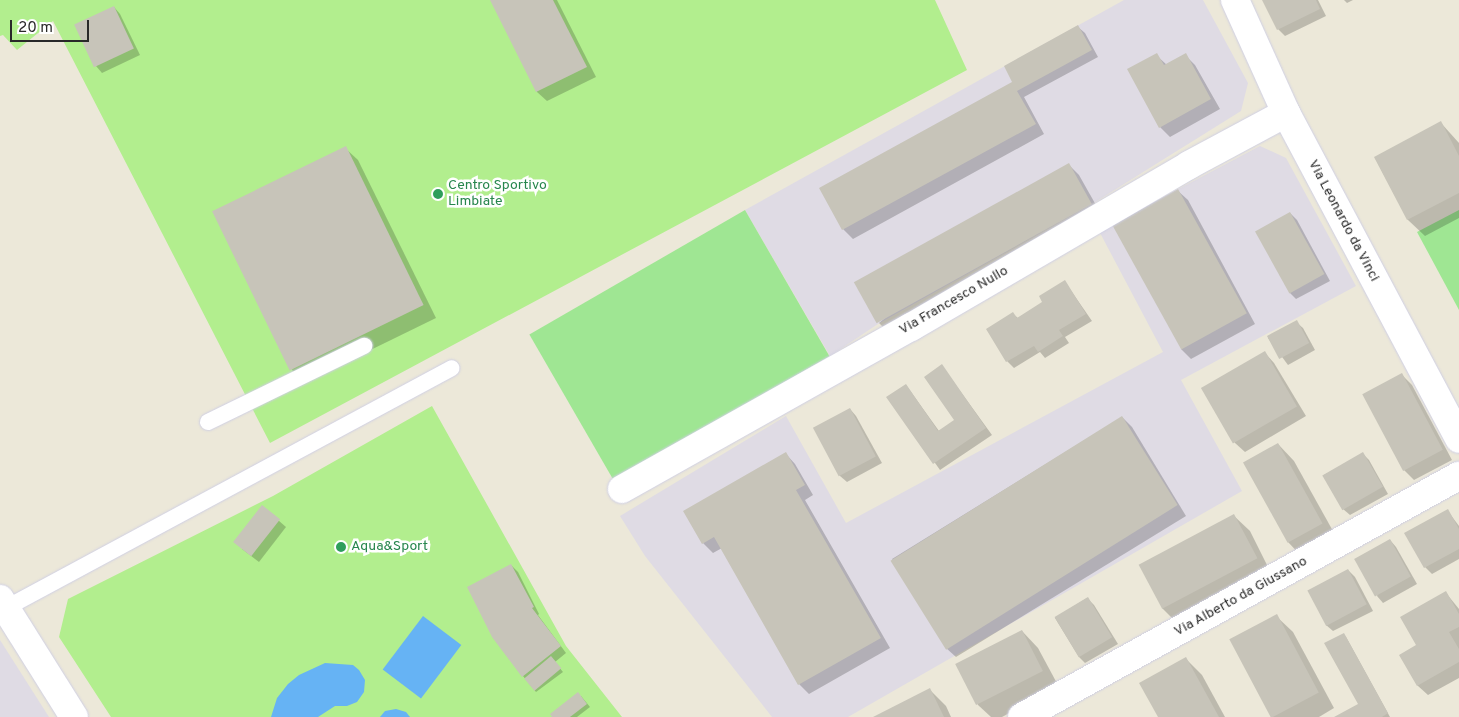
<!DOCTYPE html>
<html>
<head>
<meta charset="utf-8">
<style>
	body { margin:0 }
	#map { position:relative; width:1459px; height:717px; overflow:hidden; background:#ece8d9; font-family:Overpass,sans-serif }
	div>[style] { position:absolute }
	.industrial>* { inset:0; background:#dfdbe4 }
	.green>* { inset:0; background:#9fe693; transform-origin:0 0 }
	.pitch>* { inset:0; background:#b2ee8e }
	.water>* { inset:0; background:#66b3f4; transform-origin:0 0 }
	.shadow>* { inset:0; background:#0003 }
	.building>* { inset:0; background:#c7c4b9; transform-origin:0 0 }
	.roads { filter:drop-shadow(0 0 1px #cfcfe3) drop-shadow(0 0 1px #cfcfe3) }
	.lane>* { height:16px; margin:-8px; padding:0 8px; transform-origin:8px; border-radius:8px; background:#fff }
	.street>* { height:28px; margin:-14px; padding:0 14px; transform-origin:14px; border-radius:14px; background:#fff }
	.dots>* { width:14px; height:14px; translate:-50% -50%; box-sizing:border-box; border:2px solid #fff; border-radius:50% }
	span { translate:-50% -50%; white-space:nowrap; text-align:center; line-height:1.15; -webkit-text-stroke:5px #fff; paint-order:stroke }
	.leisure-label { font-size:14px; color:#27864d }
	.left { translate:0 -50%; text-align:left }
	.street-label { font-size:14px; color:#292929 }
	.scale { position:absolute; left:10px; top:20px; width:79px; height:22px; box-sizing:border-box; border:2px solid #292929; border-top:0; padding-left:6px; font-size:15px; line-height:18px; white-space:nowrap; color:#292929; -webkit-text-stroke:4px #fff; paint-order:stroke }
</style>
</head>
<body>
<div id="map">
	<div class="industrial">
		<div style="clip-path:polygon(1124px 0,1203px 0,1248px 83px,1241px 111px,1092px 204px,878px 324px,830px 356px,745px 210px)"></div>
		<div style="clip-path:polygon(1260px 146px,1286px 158px,1356px 286px,1181px 380px,1242px 491px,848px 717px,772px 717px,645px 556px,620px 516px,786px 416px,846px 523px,1163px 352px,1099px 231px)"></div>
		<div style="clip-path:polygon(0 640px,49px 717px,0 717px)"></div>
	</div>
	<div class="green">
		<div style="left:745px;top:210px;width:169px;height:249px;rotate:60deg"></div>
		<div style="clip-path:polygon(1459px 210px,1459px 310px,1417px 232px)"></div>
	</div>
	<div class="pitch">
		<div style="clip-path:polygon(0 0,935px 0,967px 70px,270px 443px,53px 21px,17px 50px,3px 35px,0 36px)"></div>
		<div style="clip-path:polygon(432px 406px,566px 646px,622px 717px,111px 717px,59px 637px,68px 599px,273px 496px)"></div>
	</div>
	<div class="water">
		<div style="left:423px;top:616px;width:48px;height:67px;rotate:37deg"></div>
		<div style="clip-path:polygon(325px 663px,353px 665px,359px 670px,365px 680px,364px 692px,357px 702px,347px 706px,335px 706px,318px 717px,271px 717px,277px 698px,288px 684px,299px 675px)"></div>
		<div style="clip-path:polygon(396px 709px,406px 712px,410px 717px,380px 717px,385px 711px)"></div>
	</div>
	<div class="shadow">
		<div style="clip-path:polygon(491px 0,557px 0,596px 77px,547px 101px,537px 92px)"></div>
		<div style="clip-path:polygon(1263px 0,1318px 0,1326px 16px,1285px 36px,1278px 29px)"></div>
		<div style="clip-path:polygon(1344px 0,1353px 0,1347px 3px)"></div>
		<div style="clip-path:polygon(114px 7px,120px 14px,140px 55px,102px 73px,96px 66px)"></div>
		<div style="clip-path:polygon(1078px 27px,1085px 33px,1098px 57px,1024px 97px,1044px 134px,853px 239px,843px 229px,821px 189px,1014px 82px)"></div>
		<div style="clip-path:polygon(1156px 55px,1167px 65px,1185px 55px,1195px 65px,1220px 109px,1170px 137px,1160px 127px)"></div>
		<div style="clip-path:polygon(1441px 123px,1459px 143px,1459px 218px,1425px 236px,1408px 220px,1375px 158px)"></div>
		<div style="clip-path:polygon(345px 148px,358px 160px,436px 318px,305px 382px,292px 370px)"></div>
		<div style="clip-path:polygon(1069px 165px,1079px 175px,1101px 214px,889px 333px,879px 323px)"></div>
		<div style="clip-path:polygon(1178px 191px,1188px 200px,1255px 324px,1191px 359px,1181px 349px)"></div>
		<div style="clip-path:polygon(1290px 213px,1297px 220px,1330px 281px,1296px 299px,1289px 292px)"></div>
		<div style="clip-path:polygon(1065px 282px,1092px 321px,1065px 337px,1069px 343px,1045px 358px,1040px 352px,1014px 368px,1007px 361px,988px 329px,1013px 314px,1018px 318px,1044px 302px)"></div>
		<div style="clip-path:polygon(1296px 322px,1303px 328px,1315px 350px,1288px 365px,1268px 338px)"></div>
		<div style="clip-path:polygon(1265px 353px,1274px 363px,1306px 416px,1245px 452px,1235px 443px,1203px 389px)"></div>
		<div style="clip-path:polygon(942px 366px,992px 435px,940px 470px,888px 397px,906px 385px,939px 431px,955px 421px)"></div>
		<div style="clip-path:polygon(1402px 375px,1412px 385px,1452px 460px,1414px 480px,1404px 470px)"></div>
		<div style="clip-path:polygon(850px 409px,856px 416px,882px 463px,847px 482px,840px 476px,815px 428px)"></div>
		<div style="clip-path:polygon(1122px 417px,1132px 427px,1186px 516px,956px 657px,946px 648px,892px 559px)"></div>
		<div style="clip-path:polygon(1278px 444px,1294px 461px,1338px 540px,1304px 559px,1288px 542px)"></div>
		<div style="clip-path:polygon(786px 454px,795px 464px,813px 495px,805px 500px,890px 648px,809px 694px,799px 684px,722px 548px,713px 553px,703px 543px)"></div>
		<div style="clip-path:polygon(1363px 454px,1369px 460px,1388px 494px,1350px 515px,1343px 509px,1324px 475px)"></div>
		<div style="clip-path:polygon(263px 507px,286px 527px,259px 562px,242px 549px)"></div>
		<div style="clip-path:polygon(1447px 510px,1459px 526px,1459px 559px,1432px 574px,1425px 567px)"></div>
		<div style="clip-path:polygon(1233px 515px,1250px 531px,1272px 575px,1178px 624px,1162px 608px)"></div>
		<div style="clip-path:polygon(1390px 540px,1396px 547px,1417px 584px,1383px 603px,1377px 596px)"></div>
		<div style="clip-path:polygon(511px 565px,518px 572px,539px 614px,538px 615px,566px 653px,555px 662px,563px 672px,536px 692px,523px 676px)"></div>
		<div style="clip-path:polygon(1348px 570px,1355px 577px,1373px 611px,1333px 631px,1326px 625px)"></div>
		<div style="clip-path:polygon(1446px 593px,1459px 609px,1459px 678px,1428px 695px,1418px 686px,1401px 655px,1418px 645px)"></div>
		<div style="clip-path:polygon(1087px 598px,1094px 605px,1118px 644px,1085px 663px,1079px 657px,1055px 618px)"></div>
		<div style="clip-path:polygon(1276px 616px,1293px 632px,1334px 708px,1319px 717px,1273px 717px,1231px 640px)"></div>
		<div style="clip-path:polygon(1022px 631px,1038px 648px,1059px 687px,1002px 717px,991px 717px,978px 705px,957px 665px)"></div>
		<div style="clip-path:polygon(1343px 634px,1346px 637px,1390px 717px,1337px 717px,1359px 705px)"></div>
		<div style="clip-path:polygon(1186px 659px,1202px 675px,1225px 717px,1159px 717px)"></div>
		<div style="clip-path:polygon(930px 690px,946px 706px,951px 717px,876px 717px)"></div>
		<div style="clip-path:polygon(581px 696px,590px 707px,577px 717px,553px 717px)"></div>
	</div>
	<div class="building">
		<div style="clip-path:polygon(490px 0,553px 0,587px 67px,536px 92px)"></div>
		<div style="clip-path:polygon(1262px 0,1316px 0,1320px 9px,1277px 30px)"></div>
		<div style="left:114px;top:6px;width:47px;height:44px;rotate:65deg"></div>
		<div style="clip-path:polygon(1078px 25px,1092px 50px,1017px 91px,1036px 124px,842px 230px,819px 188px,1012px 82px,1004px 66px)"></div>
		<div style="clip-path:polygon(1157px 53px,1164px 65px,1186px 53px,1211px 99px,1159px 128px,1127px 69px)"></div>
		<div style="clip-path:polygon(1441px 121px,1459px 156px,1459px 193px,1407px 220px,1374px 157px)"></div>
		<div style="left:346px;top:146px;width:177px;height:149px;rotate:64deg"></div>
		<div style="left:1069px;top:163px;width:47px;height:246px;rotate:61deg"></div>
		<div style="left:1178px;top:189px;width:142px;height:75px;rotate:61deg"></div>
		<div style="left:1290px;top:212px;width:71px;height:40px;rotate:61deg"></div>
		<div style="clip-path:polygon(1065px 280px,1086px 314px,1059px 330px,1063px 336px,1038px 352px,1034px 346px,1006px 362px,986px 329px,1013px 312px,1017px 318px,1042px 302px,1039px 296px)"></div>
		<div style="left:1297px;top:320px;width:26px;height:34px;rotate:62deg"></div>
		<div style="left:1265px;top:351px;width:64px;height:74px;rotate:60deg"></div>
		<div style="clip-path:polygon(942px 364px,986px 428px,933px 464px,886px 397px,906px 384px,938px 431px,954px 420px,924px 377px)"></div>
		<div style="left:1402px;top:373px;width:87px;height:45px;rotate:62deg"></div>
		<div style="left:850px;top:408px;width:55px;height:42px;rotate:62deg"></div>
		<div style="left:1122px;top:416px;width:105px;height:273px;rotate:58deg"></div>
		<div style="left:1278px;top:443px;width:92px;height:40px;rotate:61deg"></div>
		<div style="clip-path:polygon(786px 452px,805px 485px,796px 490px,881px 638px,798px 685px,714px 537px,702px 544px,683px 511px)"></div>
		<div style="left:1363px;top:452px;width:40px;height:47px;rotate:60deg"></div>
		<div style="left:262px;top:505px;width:23px;height:47px;rotate:38deg"></div>
		<div style="clip-path:polygon(1448px 509px,1459px 529px,1459px 549px,1424px 568px,1404px 533px)"></div>
		<div style="left:1234px;top:514px;width:50px;height:108px;rotate:62deg"></div>
		<div style="left:1390px;top:539px;width:43px;height:41px;rotate:61deg"></div>
		<div style="clip-path:polygon(511px 564px,534px 607px,532px 608px,561px 646px,522px 677px,492px 637px,467px 587px)"></div>
		<div style="left:1348px;top:569px;width:40px;height:46px;rotate:62deg"></div>
		<div style="clip-path:polygon(1446px 591px,1459px 614px,1459px 627px,1449px 632px,1459px 649px,1459px 662px,1417px 686px,1399px 655px,1416px 645px,1400px 617px)"></div>
		<div style="left:1088px;top:597px;width:47px;height:39px;rotate:59deg"></div>
		<div style="left:1277px;top:614px;width:89px;height:54px;rotate:62deg"></div>
		<div style="left:1022px;top:630px;width:46px;height:75px;rotate:63deg"></div>
		<div style="clip-path:polygon(1344px 633px,1388px 713px,1382px 717px,1334px 717px,1358px 704px,1324px 643px)"></div>
		<div style="left:551px;top:656px;width:16px;height:35px;rotate:50deg"></div>
		<div style="clip-path:polygon(1186px 657px,1219px 717px,1158px 717px,1139px 683px)"></div>
		<div style="clip-path:polygon(930px 688px,944px 717px,873px 717px)"></div>
		<div style="clip-path:polygon(578px 692px,587px 704px,570px 717px,552px 717px,550px 714px)"></div>
	</div>
	<div class="roads">
		<div class="lane">
			<div style="left:208px;top:422px;width:174px;rotate:-26deg"></div>
			<div style="left:6px;top:608px;width:506px;rotate:-28.29deg"></div>
		</div>
		<div class="street">
			<div style="left:1235px;top:0;width:124px;rotate:65.7deg"></div>
			<div style="left:1286px;top:113px;width:369px;rotate:62deg"></div>
			<div style="left:622px;top:489px;width:331px;rotate:-29.3deg"></div>
			<div style="left:911px;top:327px;width:322px;rotate:-30.2deg"></div>
			<div style="left:1189px;top:165px;width:110px;rotate:-28.2deg"></div>
			<div style="left:0;top:599px;width:139px;rotate:57.9deg"></div>
			<div style="left:1022px;top:717px;width:499px;rotate:-28.9deg"></div>
		</div>
	</div>
	<div class="dots">
		<div style="left:438px;top:194px;background:#2e9e5b"></div>
		<div style="left:341px;top:547px;background:#2e9e5b"></div>
	</div>
	<div class="leisure-label">
		<span class="left" style="left:448px;top:194px">Centro Sportivo<br>Limbiate</span>
		<span class="left" style="left:351px;top:547px">Aqua&amp;Sport</span>
	</div>
	<div class="street-label">
		<span style="left:1343px;top:221px;rotate:62deg">Via Leonardo da Vinci</span>
		<span style="left:954px;top:301px;rotate:-30deg">Via Francesco Nullo</span>
		<span style="left:1241px;top:597px;rotate:-29deg">Via Alberto da Giussano</span>
	</div>
	<div class="scale">20 m</div>
</div>
</body>
</html>
